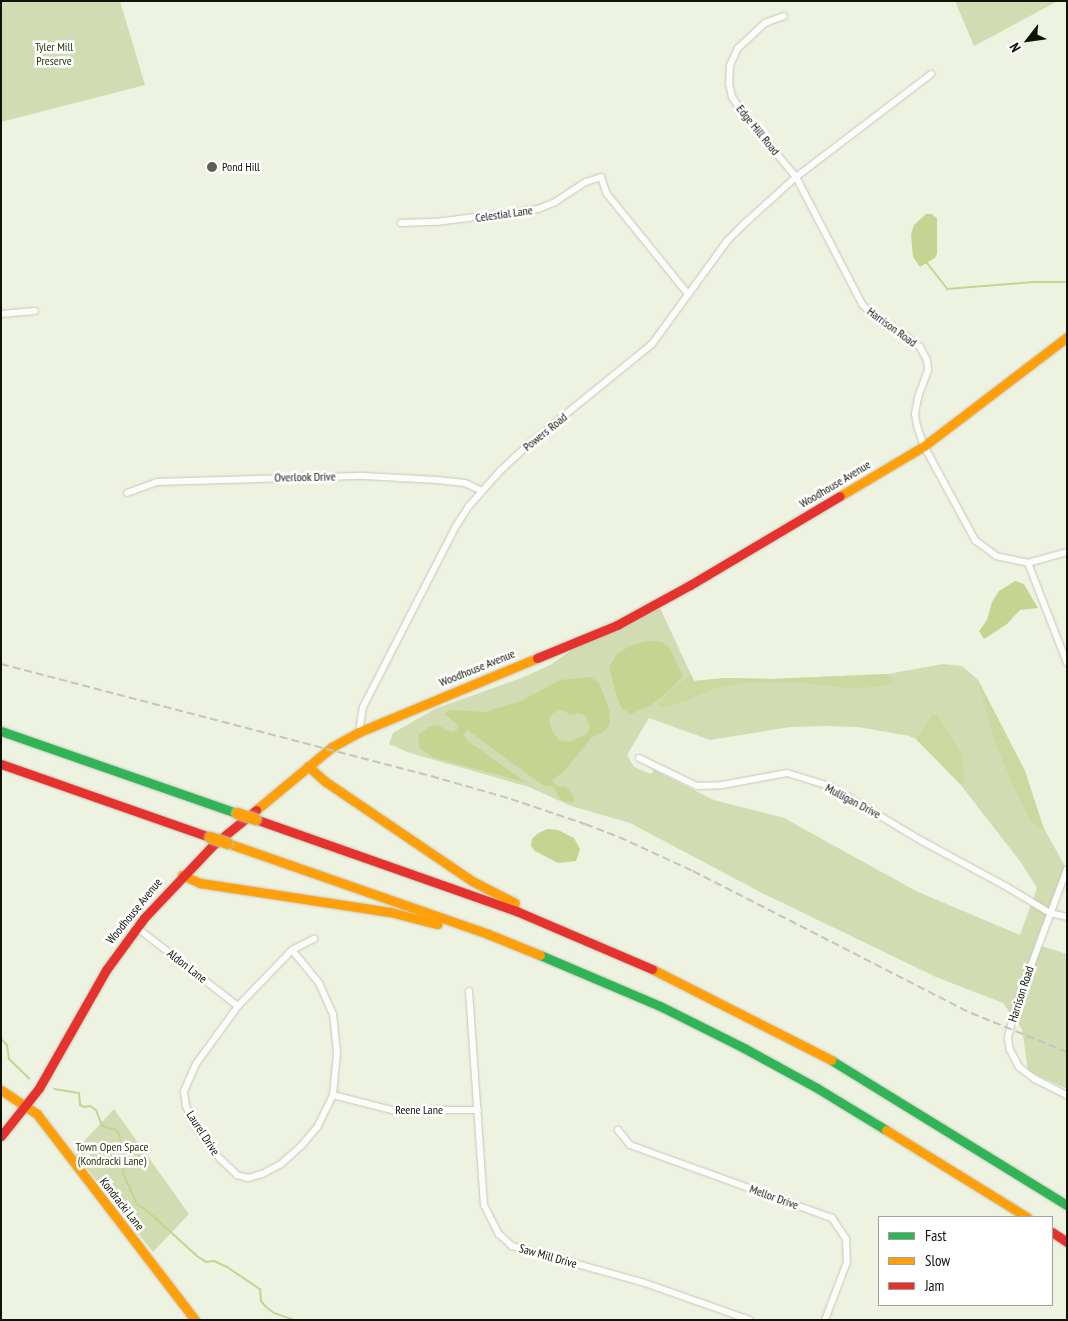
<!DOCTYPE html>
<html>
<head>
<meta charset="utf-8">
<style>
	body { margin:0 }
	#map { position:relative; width:1068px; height:1321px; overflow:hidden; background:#eef2e1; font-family:"PT Sans Narrow",sans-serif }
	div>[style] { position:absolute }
	.green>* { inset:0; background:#d2dcb2 }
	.forest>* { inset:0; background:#ccd89f }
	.water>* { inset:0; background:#c5d490 }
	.stream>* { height:2px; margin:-1px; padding:0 1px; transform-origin:1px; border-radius:1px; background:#c5d490 }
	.roads { filter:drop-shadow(0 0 1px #c4c8ba) drop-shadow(0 0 1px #c4c8ba) }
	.street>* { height:6px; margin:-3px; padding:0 3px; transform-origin:3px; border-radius:3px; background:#fcfdfa }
	.fast>* { height:9px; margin:-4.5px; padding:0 4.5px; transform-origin:4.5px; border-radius:4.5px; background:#30b455 }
	.slow>* { height:9px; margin:-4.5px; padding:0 4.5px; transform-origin:4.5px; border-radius:4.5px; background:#ff9f0a }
	.jam>* { height:9px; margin:-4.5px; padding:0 4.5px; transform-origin:4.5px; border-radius:4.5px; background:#e5322d }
	.rail>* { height:2px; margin-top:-1px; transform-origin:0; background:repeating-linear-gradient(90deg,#c4c5c1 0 8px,transparent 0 12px) }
	.bridges { filter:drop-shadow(0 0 1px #c4c8ba) drop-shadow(0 0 1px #c4c8ba) }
	.slow-bridge>* { height:11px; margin:-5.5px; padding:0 5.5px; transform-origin:5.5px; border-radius:5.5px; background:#ff9f0a }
	.dots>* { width:14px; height:14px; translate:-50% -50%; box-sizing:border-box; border:2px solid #fff; border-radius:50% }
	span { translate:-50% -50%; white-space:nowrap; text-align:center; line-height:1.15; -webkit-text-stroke:5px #fff; paint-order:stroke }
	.park-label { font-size:12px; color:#2d340e }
	.street-label { font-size:12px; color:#0f1207 }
	.poi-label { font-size:12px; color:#0f1207 }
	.left { translate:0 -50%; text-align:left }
	.frame { position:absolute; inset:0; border:2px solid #0f1207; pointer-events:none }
	.legend { position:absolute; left:878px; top:1216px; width:175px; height:90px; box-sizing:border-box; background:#fff; border:1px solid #9fa09c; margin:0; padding:6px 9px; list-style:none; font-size:15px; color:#0f1207 }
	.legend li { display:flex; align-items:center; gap:10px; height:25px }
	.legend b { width:25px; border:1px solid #9fa09c }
	.north { position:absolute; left:1003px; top:15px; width:50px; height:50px; -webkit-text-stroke:4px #fff; paint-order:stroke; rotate:240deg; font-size:14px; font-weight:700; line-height:20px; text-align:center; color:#0f1207 }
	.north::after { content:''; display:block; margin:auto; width:18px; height:22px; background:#0f1207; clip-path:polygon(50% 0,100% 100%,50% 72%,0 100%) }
</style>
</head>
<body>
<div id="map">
	<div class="green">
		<div style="clip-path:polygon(1px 1px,120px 1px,145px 85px,1px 122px)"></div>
		<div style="clip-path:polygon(955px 1px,1058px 1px,974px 46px)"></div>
		<div style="clip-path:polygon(evenodd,660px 608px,694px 681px,725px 678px,771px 679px,888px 674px,943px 664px,962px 666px,978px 680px,1025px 771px,1042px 825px,1065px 866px,1035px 944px,1067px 954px,1067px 1089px,1028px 1071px,1022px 1029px,1003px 1003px,936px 977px,762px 893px,630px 823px,571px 806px,529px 787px,410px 753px,389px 744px,393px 733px,435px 709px,524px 677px,552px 664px,570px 651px,660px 608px,649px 718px,710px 740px,790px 727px,827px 726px,858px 727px,909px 736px,916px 739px,960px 784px,1022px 864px,1037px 888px,1020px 935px,916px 891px,784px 818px,714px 800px,654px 770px,651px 774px,634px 767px,627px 755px,649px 718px)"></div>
		<div style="clip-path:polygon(114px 1109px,189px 1214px,153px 1252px,74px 1152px)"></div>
	</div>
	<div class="forest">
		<div style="clip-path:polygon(888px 674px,893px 680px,890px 684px,880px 687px,847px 688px,796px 682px,748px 682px,713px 689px,686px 701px,667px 706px,658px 707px,658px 704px,672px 688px,691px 675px,694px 681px,725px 678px,771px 679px)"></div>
		<div style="clip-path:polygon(978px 680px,1025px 771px,1045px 832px,1030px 820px,1013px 785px,993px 737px)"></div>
		<div style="clip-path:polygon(932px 715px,937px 715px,961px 753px,965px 783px,960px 784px,916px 739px)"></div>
	</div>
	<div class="water">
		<div style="clip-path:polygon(926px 214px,931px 214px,937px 218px,937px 254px,935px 258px,920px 267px,913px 257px,911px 234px,914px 225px)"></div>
		<div style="clip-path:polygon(1015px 581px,1024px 584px,1038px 608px,1020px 610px,1007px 624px,984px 639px,979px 631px,987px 620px,992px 602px,999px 591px)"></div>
		<div style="clip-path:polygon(648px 641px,661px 642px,669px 647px,683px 676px,661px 698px,649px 706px,631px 714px,622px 709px,617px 697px,610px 671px,610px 665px,617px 654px,630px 646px)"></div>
		<div style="clip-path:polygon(evenodd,590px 677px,598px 682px,601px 687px,609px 710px,610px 723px,606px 730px,591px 738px,567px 768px,552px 781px,558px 787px,563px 786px,568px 789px,574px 798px,573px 803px,561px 800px,552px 786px,544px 786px,467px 730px,464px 735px,468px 741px,527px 783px,432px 757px,420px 748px,418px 735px,429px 727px,437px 725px,452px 732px,457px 730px,458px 725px,444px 714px,450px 710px,485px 712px,521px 701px,560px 680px,590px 677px,561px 710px,571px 715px,579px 713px,586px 716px,590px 726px,587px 734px,569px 742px,559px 740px,552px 731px,549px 719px,553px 713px,561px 710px)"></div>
		<div style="clip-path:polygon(547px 829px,558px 830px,574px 838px,580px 849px,576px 861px,558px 863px,535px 851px,531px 846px,532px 839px,537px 834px)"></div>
	</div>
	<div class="stream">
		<div style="left:927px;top:263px;width:33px;rotate:52deg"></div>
		<div style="left:947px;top:289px;width:87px;rotate:-4.6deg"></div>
		<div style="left:1034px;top:282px;width:33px"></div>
		<div style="left:1px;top:1039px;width:8px;rotate:45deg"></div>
		<div style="left:7px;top:1045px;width:14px;rotate:82deg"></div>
		<div style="left:9px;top:1059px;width:28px;rotate:44deg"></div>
		<div style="left:54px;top:1089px;width:25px;rotate:9deg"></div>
		<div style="left:79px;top:1093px;width:12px;rotate:85deg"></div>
		<div style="left:80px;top:1105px;width:4px;rotate:27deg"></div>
		<div style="left:84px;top:1107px;width:6px;rotate:-9deg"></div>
		<div style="left:90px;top:1106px;width:7px;rotate:34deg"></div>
		<div style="left:96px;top:1110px;width:17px;rotate:69deg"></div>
		<div style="left:102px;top:1126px;width:15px;rotate:16deg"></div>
		<div style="left:116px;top:1130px;width:6px;rotate:59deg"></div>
		<div style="left:119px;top:1135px;width:17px;rotate:77deg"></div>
		<div style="left:123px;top:1152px;width:21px;rotate:90deg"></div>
		<div style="left:123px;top:1173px;width:35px;rotate:66deg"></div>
		<div style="left:137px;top:1205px;width:8px;rotate:23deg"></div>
		<div style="left:144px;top:1208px;width:72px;rotate:42.2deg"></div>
		<div style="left:197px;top:1256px;width:11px;rotate:34deg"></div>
		<div style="left:206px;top:1262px;width:8px;rotate:-7deg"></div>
		<div style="left:214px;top:1261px;width:14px;rotate:25deg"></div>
		<div style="left:227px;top:1267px;width:40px;rotate:34deg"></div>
		<div style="left:260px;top:1289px;width:12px;rotate:85deg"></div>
		<div style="left:261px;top:1301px;width:6px;rotate:51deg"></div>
		<div style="left:265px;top:1306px;width:11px;rotate:38deg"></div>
		<div style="left:274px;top:1313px;width:21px;rotate:19deg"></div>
	</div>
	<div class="roads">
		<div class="street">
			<div style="left:784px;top:16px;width:20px;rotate:160deg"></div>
			<div style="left:765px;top:23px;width:37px;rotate:137deg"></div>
			<div style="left:738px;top:48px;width:19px;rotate:115deg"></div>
			<div style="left:730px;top:65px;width:18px;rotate:93deg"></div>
			<div style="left:729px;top:83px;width:14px;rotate:78deg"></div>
			<div style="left:732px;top:97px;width:18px;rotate:56deg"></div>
			<div style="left:742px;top:112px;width:85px;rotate:50.3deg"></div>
			<div style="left:796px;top:177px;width:143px;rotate:62.5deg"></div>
			<div style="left:862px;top:304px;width:16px;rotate:47deg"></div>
			<div style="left:873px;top:316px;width:39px;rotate:31deg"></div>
			<div style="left:906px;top:336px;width:18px;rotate:38deg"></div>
			<div style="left:920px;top:347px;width:15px;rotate:62deg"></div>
			<div style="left:927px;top:360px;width:10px;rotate:84deg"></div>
			<div style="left:928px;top:370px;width:30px;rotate:110deg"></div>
			<div style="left:918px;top:398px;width:16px;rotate:101deg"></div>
			<div style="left:915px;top:414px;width:12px;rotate:81deg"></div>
			<div style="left:917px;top:426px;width:21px;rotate:71deg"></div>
			<div style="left:924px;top:446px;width:107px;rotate:61.5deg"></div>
			<div style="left:975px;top:540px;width:26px;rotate:37deg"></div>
			<div style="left:996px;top:556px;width:33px;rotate:12deg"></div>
			<div style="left:1028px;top:563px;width:41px;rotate:-15.8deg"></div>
			<div style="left:401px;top:223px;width:35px;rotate:-2deg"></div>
			<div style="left:436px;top:222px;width:103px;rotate:-7.3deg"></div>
			<div style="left:538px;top:209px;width:18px;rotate:-22deg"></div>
			<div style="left:555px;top:202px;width:37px;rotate:-33deg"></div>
			<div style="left:586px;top:182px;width:16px;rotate:-18deg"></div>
			<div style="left:601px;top:177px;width:18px;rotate:71deg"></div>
			<div style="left:607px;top:194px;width:129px;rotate:51deg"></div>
			<div style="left:1px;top:314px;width:34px;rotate:-5deg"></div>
			<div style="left:127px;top:493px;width:32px;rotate:-20deg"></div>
			<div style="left:157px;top:482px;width:207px;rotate:-1.7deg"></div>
			<div style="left:364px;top:476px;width:73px;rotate:3.1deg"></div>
			<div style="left:437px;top:480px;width:28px;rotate:6deg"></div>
			<div style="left:465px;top:483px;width:19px;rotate:25deg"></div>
			<div style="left:1028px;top:563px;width:107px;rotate:68.7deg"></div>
			<div style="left:359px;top:732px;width:25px;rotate:-81deg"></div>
			<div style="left:363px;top:707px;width:203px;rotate:-62.8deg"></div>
			<div style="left:456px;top:526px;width:24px;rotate:-57deg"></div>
			<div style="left:469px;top:506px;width:48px;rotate:-48.4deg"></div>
			<div style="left:501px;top:470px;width:38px;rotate:-43deg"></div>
			<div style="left:529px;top:444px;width:159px;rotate:-39.1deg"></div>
			<div style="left:652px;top:344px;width:127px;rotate:-53.9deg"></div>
			<div style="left:727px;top:241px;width:24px;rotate:-45deg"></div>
			<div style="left:744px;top:224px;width:70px;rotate:-42.1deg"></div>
			<div style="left:796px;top:177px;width:170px;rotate:-37.3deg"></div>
			<div style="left:639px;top:758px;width:64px;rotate:25.8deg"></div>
			<div style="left:697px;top:786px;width:25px;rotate:-2deg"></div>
			<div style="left:722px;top:785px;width:66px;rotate:-10.5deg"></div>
			<div style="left:787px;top:773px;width:47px;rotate:17.3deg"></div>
			<div style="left:832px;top:787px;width:105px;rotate:31deg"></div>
			<div style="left:922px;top:841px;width:97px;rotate:28.4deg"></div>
			<div style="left:1007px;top:887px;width:50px;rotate:31.2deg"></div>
			<div style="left:1050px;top:913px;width:17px;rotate:13deg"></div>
			<div style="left:1067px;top:869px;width:149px;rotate:110.4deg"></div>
			<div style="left:1015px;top:1009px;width:30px;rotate:104deg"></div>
			<div style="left:1008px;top:1038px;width:12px;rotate:81deg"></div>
			<div style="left:1010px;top:1050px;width:19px;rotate:62deg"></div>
			<div style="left:1019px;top:1067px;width:20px;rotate:37deg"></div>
			<div style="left:1035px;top:1079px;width:36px;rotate:27deg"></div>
			<div style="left:136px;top:927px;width:129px;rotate:37.8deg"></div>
			<div style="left:292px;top:950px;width:43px;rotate:50.7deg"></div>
			<div style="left:319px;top:983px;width:34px;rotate:66deg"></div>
			<div style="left:333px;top:1014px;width:39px;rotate:84deg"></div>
			<div style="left:337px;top:1053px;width:42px;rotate:95.4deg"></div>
			<div style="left:333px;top:1095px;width:34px;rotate:116deg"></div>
			<div style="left:318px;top:1126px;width:26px;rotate:130deg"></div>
			<div style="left:301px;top:1146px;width:27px;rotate:138deg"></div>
			<div style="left:281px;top:1164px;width:21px;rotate:152deg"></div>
			<div style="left:262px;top:1174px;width:15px;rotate:164deg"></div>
			<div style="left:248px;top:1178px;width:11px;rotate:-165deg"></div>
			<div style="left:237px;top:1175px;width:30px;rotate:-136deg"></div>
			<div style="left:215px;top:1154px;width:37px;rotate:-125deg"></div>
			<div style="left:194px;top:1124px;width:20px;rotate:-114deg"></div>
			<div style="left:186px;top:1106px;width:15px;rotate:-98deg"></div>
			<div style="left:184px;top:1091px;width:30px;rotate:-66deg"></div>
			<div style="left:196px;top:1064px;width:72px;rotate:-54.1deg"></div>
			<div style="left:238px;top:1006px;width:78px;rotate:-46deg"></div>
			<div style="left:292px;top:950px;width:25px;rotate:-27deg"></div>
			<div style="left:469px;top:991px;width:215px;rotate:86deg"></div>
			<div style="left:484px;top:1205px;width:33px;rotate:63deg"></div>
			<div style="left:499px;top:1234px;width:18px;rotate:43deg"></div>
			<div style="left:512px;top:1246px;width:135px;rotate:15.5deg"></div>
			<div style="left:642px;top:1282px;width:114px;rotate:19.4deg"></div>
			<div style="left:333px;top:1095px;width:61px;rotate:14.3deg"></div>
			<div style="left:392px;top:1110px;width:86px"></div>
			<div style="left:618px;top:1130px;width:19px;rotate:51deg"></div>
			<div style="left:630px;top:1145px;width:215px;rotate:19.9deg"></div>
			<div style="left:832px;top:1218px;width:25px;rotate:56deg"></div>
			<div style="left:846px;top:1239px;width:23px;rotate:88deg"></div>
			<div style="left:847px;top:1262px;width:62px;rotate:110.8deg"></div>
		</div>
		<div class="fast">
			<div style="left:1px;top:731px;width:250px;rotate:19.2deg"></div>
			<div style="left:540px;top:955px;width:130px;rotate:23deg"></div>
			<div style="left:660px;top:1006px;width:94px;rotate:26.6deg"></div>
			<div style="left:744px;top:1048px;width:83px;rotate:28.7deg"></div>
			<div style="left:817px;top:1088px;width:81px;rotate:31.3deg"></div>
			<div style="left:831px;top:1060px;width:277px;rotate:31.6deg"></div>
		</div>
		<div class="slow">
			<div style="left:840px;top:496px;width:98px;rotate:-30.8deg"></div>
			<div style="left:924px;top:446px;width:180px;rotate:-37.3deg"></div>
			<div style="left:308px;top:766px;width:24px;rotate:42deg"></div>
			<div style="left:326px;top:782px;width:176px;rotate:34.1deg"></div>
			<div style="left:472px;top:881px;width:48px;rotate:27.1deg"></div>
			<div style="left:256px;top:810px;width:99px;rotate:-39.7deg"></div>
			<div style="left:332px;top:747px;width:31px;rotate:-29deg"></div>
			<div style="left:359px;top:732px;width:193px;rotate:-22.6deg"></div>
			<div style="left:227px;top:843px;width:276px;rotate:19.2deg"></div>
			<div style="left:488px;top:934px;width:56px;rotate:22deg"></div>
			<div style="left:182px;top:875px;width:20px;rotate:24deg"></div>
			<div style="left:200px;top:883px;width:192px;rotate:8.7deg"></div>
			<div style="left:390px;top:912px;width:49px;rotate:14.3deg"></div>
			<div style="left:652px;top:969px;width:201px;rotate:26.9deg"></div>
			<div style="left:1px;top:1090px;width:43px;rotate:33.7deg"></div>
			<div style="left:37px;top:1114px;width:260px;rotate:52.5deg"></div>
			<div style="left:886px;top:1130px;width:166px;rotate:31.7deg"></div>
		</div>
		<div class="jam">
			<div style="left:537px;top:658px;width:87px;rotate:-22.4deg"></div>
			<div style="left:617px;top:625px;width:83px;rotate:-28.7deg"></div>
			<div style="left:690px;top:585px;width:174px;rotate:-30.7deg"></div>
			<div style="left:1px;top:764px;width:221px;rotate:19.3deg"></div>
			<div style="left:255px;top:819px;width:277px;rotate:19.4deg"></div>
			<div style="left:516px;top:911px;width:148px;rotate:23.1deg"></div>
			<div style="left:1px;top:1136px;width:61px;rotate:-51.6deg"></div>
			<div style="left:39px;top:1088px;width:136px;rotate:-60.4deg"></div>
			<div style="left:106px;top:970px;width:64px;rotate:-53.8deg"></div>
			<div style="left:144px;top:918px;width:99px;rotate:-46.6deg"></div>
			<div style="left:212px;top:846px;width:57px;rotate:-39.3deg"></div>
			<div style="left:1052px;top:1232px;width:18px;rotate:34deg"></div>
		</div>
	</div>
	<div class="rail">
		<div style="left:1px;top:664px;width:444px;rotate:14.6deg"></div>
		<div style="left:431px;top:776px;width:83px;rotate:16deg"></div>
		<div style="left:511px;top:799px;width:78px;rotate:18.7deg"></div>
		<div style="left:585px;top:824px;width:36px;rotate:21deg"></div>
		<div style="left:619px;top:837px;width:81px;rotate:24.7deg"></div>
		<div style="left:693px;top:871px;width:312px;rotate:27.1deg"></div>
		<div style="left:971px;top:1013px;width:104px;rotate:22.1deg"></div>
	</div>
	<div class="bridges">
		<div class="slow-bridge">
			<div style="left:237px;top:813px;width:19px;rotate:18deg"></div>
			<div style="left:210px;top:837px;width:18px;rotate:19deg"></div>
		</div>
	</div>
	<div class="dots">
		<div style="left:212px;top:167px;background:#5d6053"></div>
	</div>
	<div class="park-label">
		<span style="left:54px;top:54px">Tyler Mill<br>Preserve</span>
		<span style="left:112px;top:1154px">Town Open Space<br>(Kondracki Lane)</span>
	</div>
	<div class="street-label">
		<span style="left:758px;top:130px;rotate:51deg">Edge Hill Road</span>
		<span style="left:504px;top:214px;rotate:-8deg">Celestial Lane</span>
		<span style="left:892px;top:327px;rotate:36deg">Harrison Road</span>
		<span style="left:545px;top:432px;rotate:-39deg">Powers Road</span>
		<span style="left:305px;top:477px;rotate:-1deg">Overlook Drive</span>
		<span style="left:835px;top:484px;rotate:-31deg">Woodhouse Avenue</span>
		<span style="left:477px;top:668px;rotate:-22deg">Woodhouse Avenue</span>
		<span style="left:853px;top:801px;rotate:28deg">Mulligan Drive</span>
		<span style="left:134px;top:911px;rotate:-51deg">Woodhouse Avenue</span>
		<span style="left:187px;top:966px;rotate:38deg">Aldon Lane</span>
		<span style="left:1021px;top:994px;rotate:-72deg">Harrison Road</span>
		<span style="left:419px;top:1110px">Reene Lane</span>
		<span style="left:203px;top:1133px;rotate:57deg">Laurel Drive</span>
		<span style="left:774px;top:1197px;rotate:20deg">Mellor Drive</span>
		<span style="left:122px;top:1204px;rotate:52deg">Kondracki Lane</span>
		<span style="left:548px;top:1256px;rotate:16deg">Saw Mill Drive</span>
	</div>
	<div class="poi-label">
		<span class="left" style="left:222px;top:167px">Pond Hill</span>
	</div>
	<div class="frame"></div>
	<ul class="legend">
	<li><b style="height:6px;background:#30b455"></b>Fast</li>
	<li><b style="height:6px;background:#ff9f0a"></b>Slow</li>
	<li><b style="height:6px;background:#e5322d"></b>Jam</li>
	</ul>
	<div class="north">N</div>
</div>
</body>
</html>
